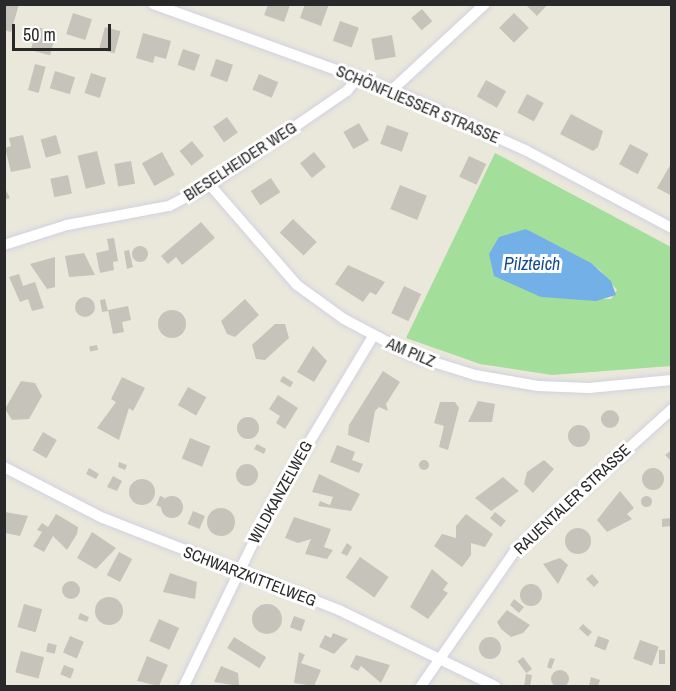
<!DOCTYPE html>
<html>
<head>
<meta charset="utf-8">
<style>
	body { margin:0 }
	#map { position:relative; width:676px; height:691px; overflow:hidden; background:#eae7db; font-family:"Archivo Narrow",sans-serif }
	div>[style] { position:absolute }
	.green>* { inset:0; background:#a3de9a }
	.water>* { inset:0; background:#73b0e7 }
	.building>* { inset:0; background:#c6c3bb; transform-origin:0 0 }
	.round { border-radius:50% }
	.roads { filter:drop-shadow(0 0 2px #d1d1e1) drop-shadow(0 0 2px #d1d1e1) }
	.street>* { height:10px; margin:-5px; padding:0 5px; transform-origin:5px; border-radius:5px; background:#fff }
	span { translate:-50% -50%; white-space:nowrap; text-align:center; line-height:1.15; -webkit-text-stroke:6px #fff; paint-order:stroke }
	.street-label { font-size:16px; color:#292929 }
	.water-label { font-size:18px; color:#154c91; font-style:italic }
	.frame { position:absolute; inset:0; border:6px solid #292929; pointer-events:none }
	.scale { position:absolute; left:12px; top:24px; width:99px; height:27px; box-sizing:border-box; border:3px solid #292929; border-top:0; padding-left:8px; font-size:18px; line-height:21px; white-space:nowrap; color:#292929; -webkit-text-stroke:4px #fff; paint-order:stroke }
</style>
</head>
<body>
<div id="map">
	<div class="green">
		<div style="clip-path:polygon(evenodd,495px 153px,671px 247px,671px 366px,552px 375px,480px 364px,406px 338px,495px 153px,526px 229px,600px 270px,617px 290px,611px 299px,541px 297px,526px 229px)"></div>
	</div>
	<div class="water">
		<div style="clip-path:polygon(526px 229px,591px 263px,611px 281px,616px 295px,596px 301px,541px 297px,494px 276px,489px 254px,499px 237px)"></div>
	</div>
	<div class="building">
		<div style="clip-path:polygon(4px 4px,19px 4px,11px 32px,4px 30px)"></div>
		<div style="clip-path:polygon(305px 4px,329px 4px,321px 26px,300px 18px)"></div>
		<div style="clip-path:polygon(525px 4px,548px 4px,537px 16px)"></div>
		<div style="clip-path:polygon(268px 5px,290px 5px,284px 22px,264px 15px)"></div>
		<div style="left:422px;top:9px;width:16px;height:14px;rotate:50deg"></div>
		<div style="left:73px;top:13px;width:20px;height:22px;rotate:18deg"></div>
		<div style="left:514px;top:13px;width:21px;height:21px;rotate:45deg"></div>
		<div style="left:340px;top:21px;width:20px;height:21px;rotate:20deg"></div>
		<div style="left:37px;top:27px;width:20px;height:24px;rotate:15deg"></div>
		<div style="left:105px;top:27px;width:16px;height:23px;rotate:15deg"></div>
		<div style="clip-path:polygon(143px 33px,171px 41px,166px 59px,155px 56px,153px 63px,136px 58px)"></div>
		<div style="left:392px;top:35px;width:22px;height:21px;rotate:80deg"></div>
		<div style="left:183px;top:49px;width:18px;height:17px;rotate:19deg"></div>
		<div style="left:216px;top:59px;width:18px;height:18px;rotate:19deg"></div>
		<div style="left:35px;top:64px;width:11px;height:27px;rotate:15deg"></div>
		<div style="left:55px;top:71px;width:21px;height:18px;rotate:17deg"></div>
		<div style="left:91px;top:73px;width:16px;height:21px;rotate:18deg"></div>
		<div style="left:259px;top:74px;width:21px;height:17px;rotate:23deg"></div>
		<div style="left:486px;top:80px;width:23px;height:19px;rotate:29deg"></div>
		<div style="left:527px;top:94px;width:19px;height:21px;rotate:28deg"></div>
		<div style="clip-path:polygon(571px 114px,603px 131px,598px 147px,593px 151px,560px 134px)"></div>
		<div style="left:227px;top:117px;width:19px;height:17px;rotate:55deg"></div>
		<div style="left:359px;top:123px;width:20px;height:18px;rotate:60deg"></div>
		<div style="left:387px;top:125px;width:23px;height:20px;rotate:20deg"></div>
		<div style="clip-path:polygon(23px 135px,31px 168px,11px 172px,5px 148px,11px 146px,9px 138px)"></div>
		<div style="left:56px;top:135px;width:19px;height:16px;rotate:74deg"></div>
		<div style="left:192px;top:141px;width:19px;height:16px;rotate:51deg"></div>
		<div style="left:630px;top:144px;width:21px;height:23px;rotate:28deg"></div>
		<div style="left:97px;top:151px;width:34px;height:20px;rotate:76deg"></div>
		<div style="left:162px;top:152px;width:26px;height:23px;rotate:61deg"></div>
		<div style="left:314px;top:152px;width:19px;height:18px;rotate:51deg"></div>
		<div style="left:469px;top:156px;width:19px;height:23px;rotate:25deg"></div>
		<div style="left:131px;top:161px;width:23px;height:17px;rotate:80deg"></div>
		<div style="clip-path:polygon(672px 162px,672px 196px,657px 188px)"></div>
		<div style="left:68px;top:175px;width:19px;height:18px;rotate:78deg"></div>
		<div style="left:271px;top:178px;width:17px;height:24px;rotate:57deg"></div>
		<div style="left:400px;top:185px;width:29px;height:26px;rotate:22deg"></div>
		<div style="clip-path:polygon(4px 187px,10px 198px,4px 200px)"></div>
		<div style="left:293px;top:219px;width:33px;height:19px;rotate:44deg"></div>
		<div style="clip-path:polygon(201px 222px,215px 238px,182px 265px,176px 257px,168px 264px,161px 256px)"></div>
		<div style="clip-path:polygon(114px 238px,118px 261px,113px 262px,114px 270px,100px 273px,96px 253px,109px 250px,107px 239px)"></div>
		<div class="round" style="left:132px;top:246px;width:16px;height:16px"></div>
		<div style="clip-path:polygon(129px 250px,133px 267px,127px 269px,124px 251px)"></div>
		<div style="clip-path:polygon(84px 253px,95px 275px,69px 277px,65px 256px)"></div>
		<div style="clip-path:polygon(55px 257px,55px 287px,47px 289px,30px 264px)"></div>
		<div style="clip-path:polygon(348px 265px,385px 282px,376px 295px,370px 292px,363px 302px,335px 284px)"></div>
		<div style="clip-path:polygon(19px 274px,23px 286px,35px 282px,44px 308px,32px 311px,28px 299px,20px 302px,9px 277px)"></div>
		<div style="left:404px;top:286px;width:19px;height:30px;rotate:25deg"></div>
		<div class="round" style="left:75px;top:297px;width:20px;height:20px"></div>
		<div style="clip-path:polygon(105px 299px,108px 311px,102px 312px,100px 300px)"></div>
		<div style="clip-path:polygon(245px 299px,259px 315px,235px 337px,227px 334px,221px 321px)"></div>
		<div style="clip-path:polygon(128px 306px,131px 320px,122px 322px,124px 332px,113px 334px,108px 310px)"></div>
		<div class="round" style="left:158px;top:310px;width:28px;height:28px"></div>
		<div style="clip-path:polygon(275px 324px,285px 324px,289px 338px,265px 360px,256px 359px,252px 345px)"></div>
		<div style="left:97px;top:345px;width:5px;height:8px;rotate:79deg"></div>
		<div style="clip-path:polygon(313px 346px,327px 361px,314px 382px,297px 372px)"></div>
		<div style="clip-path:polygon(383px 371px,400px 382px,386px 404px,388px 411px,379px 407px,375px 411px,369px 443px,348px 435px,349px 425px)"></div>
		<div style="left:283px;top:376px;width:12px;height:6px;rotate:31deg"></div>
		<div style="clip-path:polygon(122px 377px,145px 388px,133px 411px,129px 408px,119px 440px,97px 428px,116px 402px,111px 399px)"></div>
		<div style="clip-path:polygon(21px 381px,35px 383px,42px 396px,29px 419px,12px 420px,5px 409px)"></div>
		<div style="left:188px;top:387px;width:21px;height:21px;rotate:29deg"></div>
		<div style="clip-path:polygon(278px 395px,298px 408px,285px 429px,276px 423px,280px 416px,269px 409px)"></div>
		<div style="clip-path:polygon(478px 401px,495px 404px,492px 422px,468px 422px)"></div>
		<div style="clip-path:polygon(440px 402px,455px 402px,459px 408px,448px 450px,439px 447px,444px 426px,434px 423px)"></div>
		<div class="round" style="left:601px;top:410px;width:18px;height:18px"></div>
		<div class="round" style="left:237px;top:417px;width:22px;height:22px"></div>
		<div class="round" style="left:568px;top:425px;width:22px;height:22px"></div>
		<div style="left:43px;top:432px;width:16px;height:21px;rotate:30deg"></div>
		<div style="left:190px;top:438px;width:22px;height:22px;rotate:22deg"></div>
		<div style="clip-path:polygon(257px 444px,266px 449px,264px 454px,254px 449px)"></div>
		<div style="clip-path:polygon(337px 445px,355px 452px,352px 460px,363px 464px,359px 473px,330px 462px)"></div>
		<div style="clip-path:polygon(672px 450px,672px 462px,665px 455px)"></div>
		<div style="clip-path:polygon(544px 460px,554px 469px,533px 493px,524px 484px,527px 472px)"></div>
		<div class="round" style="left:419px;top:460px;width:10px;height:10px"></div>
		<div style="clip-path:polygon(119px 462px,127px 465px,125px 470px,118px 467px)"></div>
		<div class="round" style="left:236px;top:464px;width:22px;height:22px"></div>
		<div class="round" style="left:642px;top:468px;width:22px;height:22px"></div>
		<div style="clip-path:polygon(89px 468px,99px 474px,96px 479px,86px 474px)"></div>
		<div style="clip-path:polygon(319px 474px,360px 494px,351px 511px,318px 506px,320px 501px,330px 505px,333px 497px,312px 492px)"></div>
		<div style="clip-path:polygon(113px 476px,122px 481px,117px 491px,107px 487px)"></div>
		<div style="clip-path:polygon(503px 477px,519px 491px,491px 511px,475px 498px)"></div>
		<div class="round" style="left:129px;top:479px;width:26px;height:26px"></div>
		<div style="clip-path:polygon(620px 491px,634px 508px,627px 514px,632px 519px,607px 532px,597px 520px)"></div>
		<div class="round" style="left:640.5px;top:495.5px;width:11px;height:11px"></div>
		<div style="left:160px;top:496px;width:5px;height:10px;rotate:22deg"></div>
		<div class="round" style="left:161px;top:496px;width:22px;height:22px"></div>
		<div class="round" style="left:207px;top:508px;width:28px;height:28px"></div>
		<div style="left:193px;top:511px;width:13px;height:14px;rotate:23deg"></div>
		<div style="clip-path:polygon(5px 512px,28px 516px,20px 536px,5px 533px)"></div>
		<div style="left:495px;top:512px;width:14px;height:8px;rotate:39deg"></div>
		<div style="clip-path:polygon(56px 514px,78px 527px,77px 534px,67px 550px,53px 536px,44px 552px,33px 546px,42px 532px,37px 530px,42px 523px,48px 527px)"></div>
		<div style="clip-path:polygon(466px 514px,493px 534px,485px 547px,471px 543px,471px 555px,462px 567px,434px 546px,442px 534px,456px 538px,456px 526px)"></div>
		<div style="clip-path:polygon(294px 517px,331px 529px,324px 547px,333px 550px,327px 559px,305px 554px,311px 539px,298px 543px,285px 538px)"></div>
		<div style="clip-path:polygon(672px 518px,672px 526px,662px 527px,662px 519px)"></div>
		<div class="round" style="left:565px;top:528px;width:26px;height:26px"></div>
		<div style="clip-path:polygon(92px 532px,116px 548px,96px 569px,77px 558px)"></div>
		<div style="clip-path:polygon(347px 543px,352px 547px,347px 556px,341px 553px)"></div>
		<div style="left:119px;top:552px;width:15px;height:26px;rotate:28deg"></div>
		<div style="left:360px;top:557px;width:35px;height:25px;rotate:35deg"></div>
		<div style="clip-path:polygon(560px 558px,568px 565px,558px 584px,543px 564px)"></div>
		<div style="clip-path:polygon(432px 569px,448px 583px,443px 590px,448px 593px,428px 619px,410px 607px)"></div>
		<div style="clip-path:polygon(170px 573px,197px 582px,195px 599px,163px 592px)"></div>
		<div style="clip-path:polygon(592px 574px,599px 582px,594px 587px,586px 579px)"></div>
		<div class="round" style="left:62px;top:581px;width:18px;height:18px"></div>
		<div class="round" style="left:520px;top:584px;width:22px;height:22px"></div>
		<div class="round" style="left:95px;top:597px;width:28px;height:28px"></div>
		<div style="clip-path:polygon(514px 599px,524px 607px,519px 613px,510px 605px)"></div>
		<div style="left:24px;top:604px;width:19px;height:24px;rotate:16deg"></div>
		<div class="round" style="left:252px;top:604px;width:30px;height:30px"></div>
		<div style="clip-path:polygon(507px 610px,530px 625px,523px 633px,511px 637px,501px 629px,497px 622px)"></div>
		<div style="clip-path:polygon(80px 613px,89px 617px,87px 622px,78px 619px)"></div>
		<div style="left:294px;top:616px;width:12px;height:12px;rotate:20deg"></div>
		<div style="left:159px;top:619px;width:22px;height:24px;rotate:24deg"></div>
		<div style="left:583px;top:624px;width:12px;height:6px;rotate:42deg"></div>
		<div style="clip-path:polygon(333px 633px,348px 639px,334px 654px,319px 647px,325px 635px,331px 638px)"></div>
		<div style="left:70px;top:636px;width:15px;height:18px;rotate:23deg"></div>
		<div style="left:598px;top:636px;width:12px;height:11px;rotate:20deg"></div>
		<div style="left:234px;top:637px;width:38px;height:13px;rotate:32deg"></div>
		<div class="round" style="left:479px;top:637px;width:22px;height:22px"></div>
		<div style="left:640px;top:640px;width:20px;height:20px;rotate:20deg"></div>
		<div style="left:48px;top:643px;width:9px;height:9px;rotate:13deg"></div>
		<div style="left:659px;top:650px;width:6px;height:14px"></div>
		<div style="left:21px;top:651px;width:24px;height:22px;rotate:15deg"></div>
		<div style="clip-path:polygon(299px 652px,305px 655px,301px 663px,321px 670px,314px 686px,294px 683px)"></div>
		<div style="clip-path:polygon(356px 655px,390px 665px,381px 683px,361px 666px,358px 671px,350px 667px)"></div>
		<div style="clip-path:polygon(147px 656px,168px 665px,159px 686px,137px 681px)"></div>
		<div style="left:523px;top:657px;width:15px;height:7px;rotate:53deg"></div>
		<div style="clip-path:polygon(550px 658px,555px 659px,551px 669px,547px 667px)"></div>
		<div style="left:64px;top:665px;width:11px;height:10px;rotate:22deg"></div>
		<div style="clip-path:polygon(221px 666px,238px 673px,239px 686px,214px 682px)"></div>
		<div class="round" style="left:551px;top:670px;width:18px;height:18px"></div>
		<div style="left:526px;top:674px;width:6px;height:12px;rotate:9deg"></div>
		<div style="clip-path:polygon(591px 677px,600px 680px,598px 686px,589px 686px)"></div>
	</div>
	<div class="roads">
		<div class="street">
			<div style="left:153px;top:4px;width:254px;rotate:19.8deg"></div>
			<div style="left:392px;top:90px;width:148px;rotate:24.3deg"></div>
			<div style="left:527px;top:151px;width:164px;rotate:28deg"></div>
			<div style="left:392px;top:90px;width:127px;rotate:-42.8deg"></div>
			<div style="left:210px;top:185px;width:133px;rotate:49deg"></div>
			<div style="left:297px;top:285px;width:58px;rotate:35.9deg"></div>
			<div style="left:344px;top:319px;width:79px;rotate:27.9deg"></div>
			<div style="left:414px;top:356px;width:64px;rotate:17.3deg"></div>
			<div style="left:475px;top:375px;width:64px;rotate:9.9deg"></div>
			<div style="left:538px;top:386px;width:51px;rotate:2.2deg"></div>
			<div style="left:589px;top:388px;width:83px;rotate:-5.5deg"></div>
			<div style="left:4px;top:245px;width:66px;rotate:-17.6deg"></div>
			<div style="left:67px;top:225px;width:104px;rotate:-10.6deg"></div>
			<div style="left:169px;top:206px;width:46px;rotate:-27.1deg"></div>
			<div style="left:210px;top:185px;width:166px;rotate:-34.5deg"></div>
			<div style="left:347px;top:91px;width:18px;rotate:-52deg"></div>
			<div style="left:4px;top:467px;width:111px;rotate:27.3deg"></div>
			<div style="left:103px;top:518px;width:253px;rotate:21.3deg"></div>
			<div style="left:339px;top:610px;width:174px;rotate:26deg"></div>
			<div style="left:184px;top:686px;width:200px;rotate:-64.2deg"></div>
			<div style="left:271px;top:506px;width:198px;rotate:-59deg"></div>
			<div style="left:421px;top:686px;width:165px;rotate:-55.2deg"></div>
			<div style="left:515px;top:551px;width:212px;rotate:-42.1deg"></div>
		</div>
	</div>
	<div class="street-label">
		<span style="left:418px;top:104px;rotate:23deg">SCHÖNFLIESSER STRASSE</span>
		<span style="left:240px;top:161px;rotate:-33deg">BIESELHEIDER WEG</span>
		<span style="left:411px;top:352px;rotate:23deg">AM PILZ</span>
		<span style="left:280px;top:492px;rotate:-61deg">WILDKANZELWEG</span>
		<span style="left:572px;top:499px;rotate:-43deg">RAUENTALER STRASSE</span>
		<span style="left:250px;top:576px;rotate:21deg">SCHWARZKITTELWEG</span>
	</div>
	<div class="water-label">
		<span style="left:532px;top:264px">Pilzteich</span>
	</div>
	<div class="frame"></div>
	<div class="scale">50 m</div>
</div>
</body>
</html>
